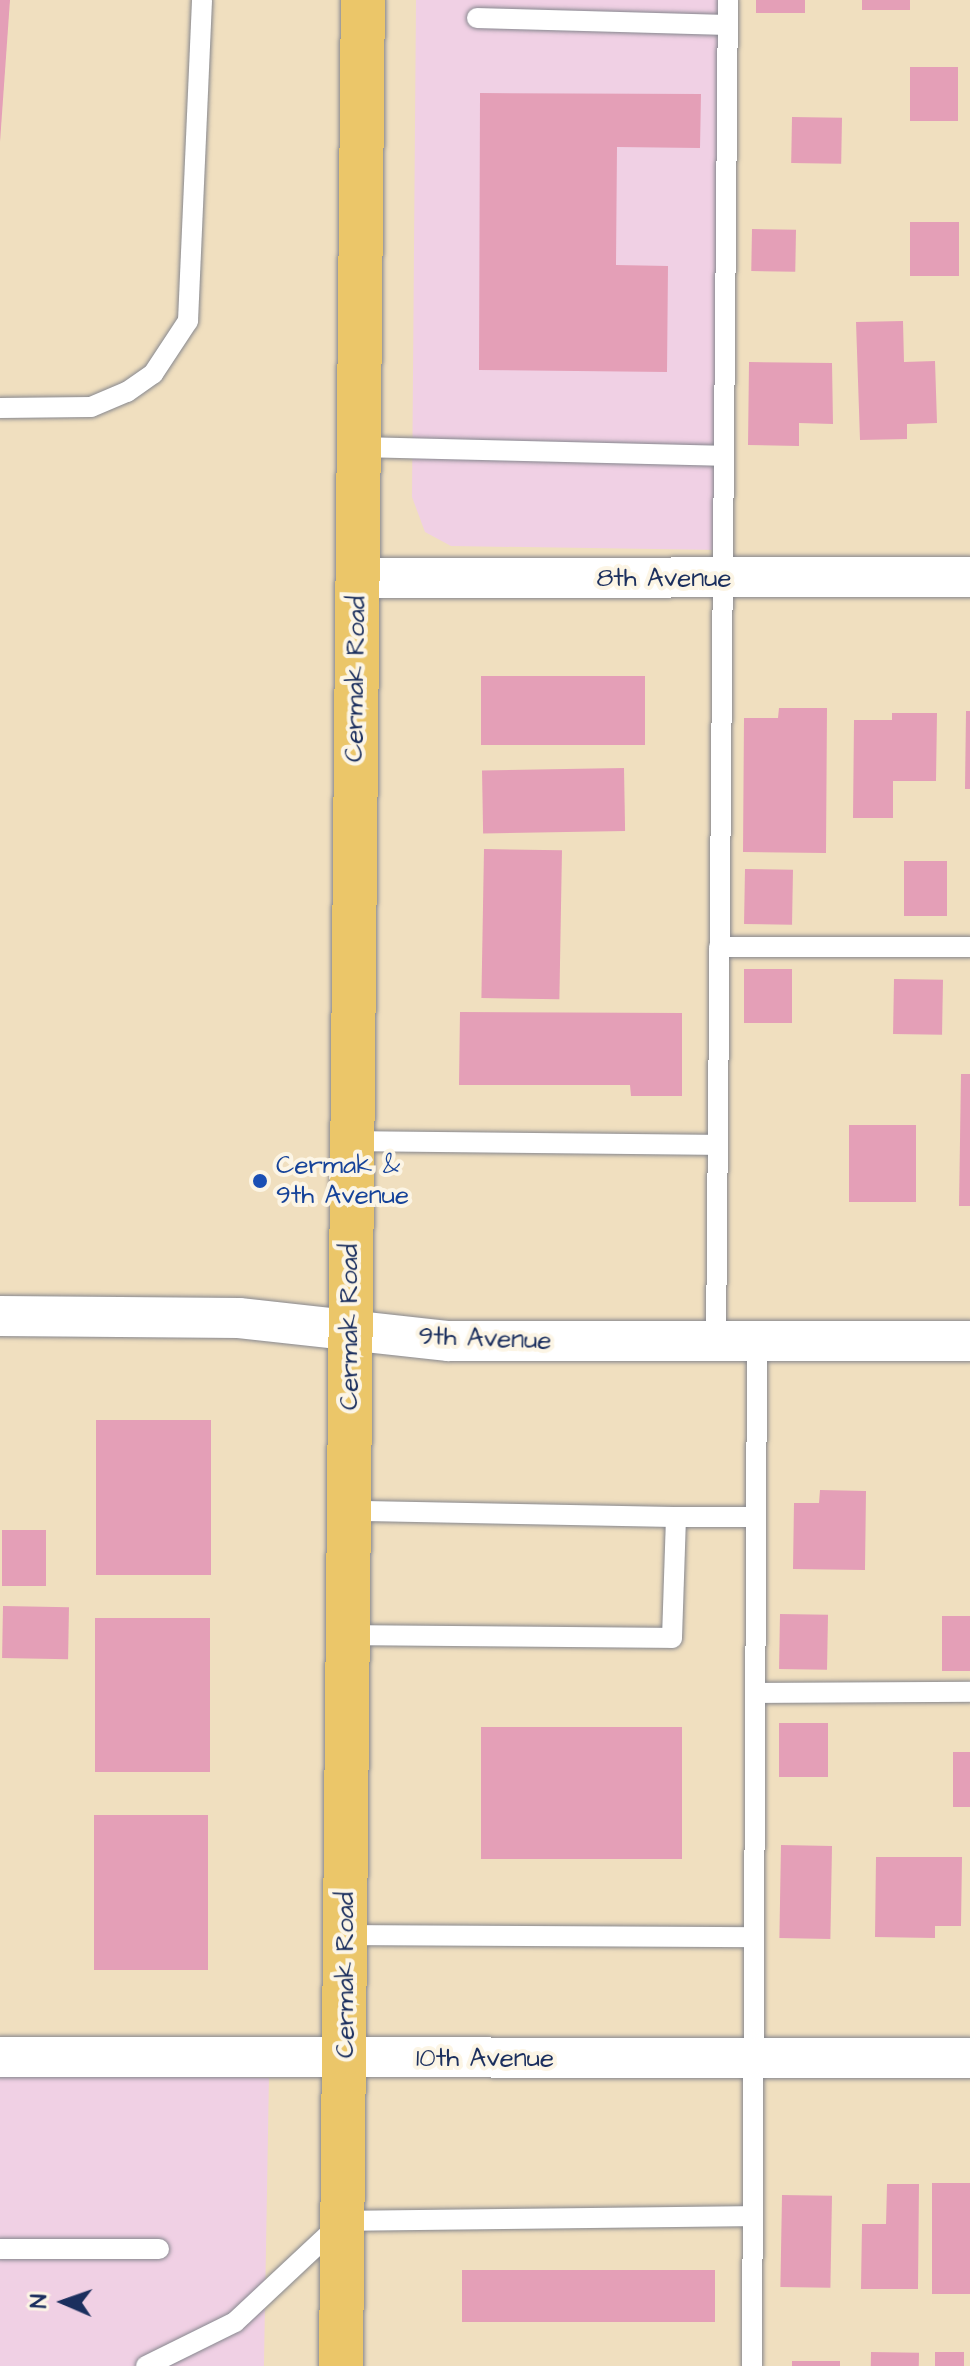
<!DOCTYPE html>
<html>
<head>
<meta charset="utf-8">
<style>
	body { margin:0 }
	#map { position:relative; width:970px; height:2366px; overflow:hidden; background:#f0dfbf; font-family:"Architects Daughter",sans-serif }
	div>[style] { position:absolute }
	.built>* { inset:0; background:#f0d0e4; transform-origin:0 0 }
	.building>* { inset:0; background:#e49fb7; transform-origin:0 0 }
	.roads { filter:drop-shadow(0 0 2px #86878e) drop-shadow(0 0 2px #86878e) }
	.service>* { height:20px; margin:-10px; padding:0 10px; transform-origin:10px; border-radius:10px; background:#fff }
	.minor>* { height:40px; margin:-20px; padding:0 20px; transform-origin:20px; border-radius:20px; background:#fff }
	.primary>* { height:44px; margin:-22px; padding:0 22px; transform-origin:22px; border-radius:22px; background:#ebc669 }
	.dots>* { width:22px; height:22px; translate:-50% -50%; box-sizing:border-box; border:4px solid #fcf5e5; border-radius:50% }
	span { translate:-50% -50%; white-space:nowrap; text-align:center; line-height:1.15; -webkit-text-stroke:8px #fcf5e5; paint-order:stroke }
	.street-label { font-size:26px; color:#1b2f5e }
	.transit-label { font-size:26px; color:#164399 }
	.left { translate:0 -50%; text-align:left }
	.north { position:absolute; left:24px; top:2262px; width:80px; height:80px; -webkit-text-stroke:6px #fcf5e5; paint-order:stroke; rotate:272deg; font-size:22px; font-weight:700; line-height:32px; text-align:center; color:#1b2f5e }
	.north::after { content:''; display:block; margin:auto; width:28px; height:36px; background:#1b2f5e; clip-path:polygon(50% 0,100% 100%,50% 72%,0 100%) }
</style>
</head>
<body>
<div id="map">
	<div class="built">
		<div style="clip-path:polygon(416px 0,728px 0,720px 550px,451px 546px,425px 532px,412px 497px)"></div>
		<div style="left:0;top:2073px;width:269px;height:293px;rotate:1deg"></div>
	</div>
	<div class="building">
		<div style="clip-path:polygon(0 0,10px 0,0 142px)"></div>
		<div style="left:756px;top:0;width:49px;height:13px"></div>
		<div style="left:862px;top:0;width:48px;height:10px"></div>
		<div style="left:910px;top:67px;width:48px;height:54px"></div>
		<div style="clip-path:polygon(480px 93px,701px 94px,700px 148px,617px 147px,616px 265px,668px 266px,667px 372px,479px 370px)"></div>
		<div style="left:792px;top:117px;width:50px;height:46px;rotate:1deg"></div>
		<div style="left:910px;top:222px;width:49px;height:54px"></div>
		<div style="left:752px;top:229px;width:44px;height:42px;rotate:1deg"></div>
		<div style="clip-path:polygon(903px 321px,904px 362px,935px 361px,937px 423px,907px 424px,907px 439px,860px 440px,856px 322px)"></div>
		<div style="clip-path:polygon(749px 362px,832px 363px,833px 424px,799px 423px,799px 446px,748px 445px)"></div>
		<div style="left:645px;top:676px;width:69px;height:164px;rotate:90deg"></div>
		<div style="clip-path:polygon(779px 708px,827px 708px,826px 853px,743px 852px,744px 718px,778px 718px)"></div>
		<div style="clip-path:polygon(966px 711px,970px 711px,970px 789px,965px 789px)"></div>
		<div style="clip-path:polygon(892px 713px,937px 713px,936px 781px,893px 781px,893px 818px,853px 818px,854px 720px,892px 720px)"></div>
		<div style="left:624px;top:768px;width:63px;height:142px;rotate:89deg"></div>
		<div style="left:484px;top:849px;width:78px;height:149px;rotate:1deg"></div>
		<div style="left:904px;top:861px;width:43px;height:55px"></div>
		<div style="left:745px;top:869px;width:48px;height:55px;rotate:1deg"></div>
		<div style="left:744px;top:969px;width:48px;height:54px"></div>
		<div style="left:894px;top:979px;width:49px;height:55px;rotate:1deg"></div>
		<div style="clip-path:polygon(460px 1012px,682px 1013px,682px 1096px,631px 1096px,630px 1085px,459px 1085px)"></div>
		<div style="clip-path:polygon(961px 1074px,970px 1074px,970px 1206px,959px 1206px)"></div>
		<div style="left:916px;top:1125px;width:77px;height:67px;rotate:90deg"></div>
		<div style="left:96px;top:1420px;width:115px;height:155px"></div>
		<div style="clip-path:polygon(820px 1490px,866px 1491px,865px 1570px,793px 1569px,794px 1503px,819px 1503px)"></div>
		<div style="left:46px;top:1530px;width:56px;height:44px;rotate:90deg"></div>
		<div style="left:3px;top:1606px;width:66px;height:52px;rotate:1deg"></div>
		<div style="left:780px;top:1614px;width:48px;height:55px;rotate:1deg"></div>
		<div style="left:942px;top:1616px;width:28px;height:55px"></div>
		<div style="left:95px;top:1618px;width:115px;height:154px"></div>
		<div style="left:779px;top:1723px;width:49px;height:54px"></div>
		<div style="left:481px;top:1727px;width:201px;height:132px"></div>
		<div style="left:953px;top:1752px;width:17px;height:55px"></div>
		<div style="left:208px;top:1815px;width:155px;height:114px;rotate:90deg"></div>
		<div style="left:781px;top:1845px;width:51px;height:93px;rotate:1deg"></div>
		<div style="clip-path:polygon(876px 1857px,962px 1857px,961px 1926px,935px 1926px,935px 1938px,875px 1937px)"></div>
		<div style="left:932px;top:2183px;width:38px;height:111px"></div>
		<div style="clip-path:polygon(887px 2184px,919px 2184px,918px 2289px,861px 2289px,862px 2224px,886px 2224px)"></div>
		<div style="left:782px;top:2195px;width:50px;height:92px;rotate:1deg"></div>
		<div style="left:715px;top:2270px;width:52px;height:253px;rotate:90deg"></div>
		<div style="left:871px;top:2352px;width:48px;height:14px;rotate:1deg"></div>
		<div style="left:964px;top:2352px;width:14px;height:29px;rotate:90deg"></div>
		<div style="left:792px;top:2361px;width:48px;height:5px"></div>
	</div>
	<div class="roads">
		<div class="service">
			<div style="left:477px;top:18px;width:250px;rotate:1.6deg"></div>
			<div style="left:0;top:408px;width:91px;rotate:-0.6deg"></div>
			<div style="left:91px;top:407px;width:39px;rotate:-23deg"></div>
			<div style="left:127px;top:392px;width:32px;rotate:-35deg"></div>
			<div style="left:153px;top:374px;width:64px;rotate:-56.6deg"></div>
			<div style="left:188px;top:321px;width:321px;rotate:-87.5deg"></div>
			<div style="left:358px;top:447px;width:363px;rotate:1.4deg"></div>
			<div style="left:719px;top:947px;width:251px"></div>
			<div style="left:352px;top:1141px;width:365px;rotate:0.6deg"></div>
			<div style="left:716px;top:1343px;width:1343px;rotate:-89.49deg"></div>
			<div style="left:676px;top:1517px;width:80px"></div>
			<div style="left:348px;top:1635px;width:324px;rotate:0.5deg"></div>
			<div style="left:672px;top:1638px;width:121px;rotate:-88.1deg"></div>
			<div style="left:676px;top:1517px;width:327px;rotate:-178.9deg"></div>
			<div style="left:756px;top:1693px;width:214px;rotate:-0.3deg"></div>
			<div style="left:346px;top:1935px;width:408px;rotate:0.3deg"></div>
			<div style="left:0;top:2249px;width:159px"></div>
			<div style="left:146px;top:2366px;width:99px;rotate:-26.3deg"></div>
			<div style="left:235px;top:2322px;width:148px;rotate:-43.1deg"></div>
			<div style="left:343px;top:2221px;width:409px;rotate:-0.7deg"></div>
			<div style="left:752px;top:2366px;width:1023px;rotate:-89.72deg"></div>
		</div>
		<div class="minor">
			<div style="left:357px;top:578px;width:613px;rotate:-0.09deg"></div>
			<div style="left:0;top:1316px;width:239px;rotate:0.5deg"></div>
			<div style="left:239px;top:1318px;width:211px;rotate:6.3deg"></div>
			<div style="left:449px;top:1341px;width:521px"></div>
			<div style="left:0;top:2057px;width:970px;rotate:0.06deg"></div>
		</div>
		<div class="primary">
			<div style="left:341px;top:2366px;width:2366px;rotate:-89.47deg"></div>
		</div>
	</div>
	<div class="dots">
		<div style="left:260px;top:1181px;background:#1a4fb4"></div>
	</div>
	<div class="street-label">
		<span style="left:664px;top:579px">8th Avenue</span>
		<span style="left:356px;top:679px;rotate:-89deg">Cermak Road</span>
		<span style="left:350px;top:1327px;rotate:-90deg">Cermak Road</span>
		<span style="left:485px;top:1339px;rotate:2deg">9th Avenue</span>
		<span style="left:346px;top:1975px;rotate:-90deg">Cermak Road</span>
		<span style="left:485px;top:2059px">10th Avenue</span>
	</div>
	<div class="transit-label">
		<span class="left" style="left:276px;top:1181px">Cermak &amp;<br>9th Avenue</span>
	</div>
	<div class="north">N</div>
</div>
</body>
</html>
